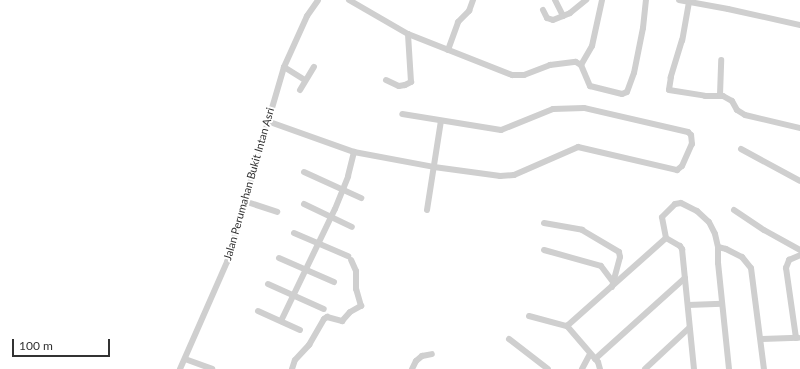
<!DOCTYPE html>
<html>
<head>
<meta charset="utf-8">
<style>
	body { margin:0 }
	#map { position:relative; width:800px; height:369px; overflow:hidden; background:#fff; font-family:Lato,sans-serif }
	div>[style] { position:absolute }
	.minor>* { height:6px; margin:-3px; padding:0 3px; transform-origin:3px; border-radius:3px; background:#cfcfcf }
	span { translate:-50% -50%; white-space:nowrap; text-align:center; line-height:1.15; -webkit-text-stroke:4px #fff; paint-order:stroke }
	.street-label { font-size:11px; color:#323232 }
	.scale { position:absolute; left:12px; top:339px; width:98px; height:18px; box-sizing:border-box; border:2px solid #323232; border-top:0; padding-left:5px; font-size:12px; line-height:14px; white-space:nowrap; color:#323232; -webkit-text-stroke:3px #fff; paint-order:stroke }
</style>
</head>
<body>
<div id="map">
	<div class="minor">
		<div style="left:349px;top:0;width:68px;rotate:30deg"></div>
		<div style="left:408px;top:34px;width:112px;rotate:21.5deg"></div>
		<div style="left:512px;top:75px;width:12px"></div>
		<div style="left:524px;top:75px;width:28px;rotate:-21deg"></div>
		<div style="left:550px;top:65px;width:26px;rotate:-7deg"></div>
		<div style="left:576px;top:62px;width:6px;rotate:31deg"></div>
		<div style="left:581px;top:65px;width:23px;rotate:67deg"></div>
		<div style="left:590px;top:86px;width:33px;rotate:14deg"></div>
		<div style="left:622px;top:94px;width:5px;rotate:-22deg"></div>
		<div style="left:627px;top:92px;width:20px;rotate:-70deg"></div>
		<div style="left:634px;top:73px;width:46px;rotate:-78.7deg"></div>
		<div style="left:643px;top:28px;width:28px;rotate:-84deg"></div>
		<div style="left:555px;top:0;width:18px;rotate:63deg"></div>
		<div style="left:679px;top:0;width:50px;rotate:10.4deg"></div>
		<div style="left:728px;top:9px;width:74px;rotate:12.5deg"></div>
		<div style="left:689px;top:2px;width:39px;rotate:100deg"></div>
		<div style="left:682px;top:40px;width:39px;rotate:107deg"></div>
		<div style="left:671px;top:77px;width:13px;rotate:99deg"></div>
		<div style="left:669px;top:90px;width:36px;rotate:9deg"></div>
		<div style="left:705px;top:96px;width:18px"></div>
		<div style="left:723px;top:96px;width:10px;rotate:29deg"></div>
		<div style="left:732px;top:101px;width:10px;rotate:61deg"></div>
		<div style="left:737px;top:110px;width:9px;rotate:32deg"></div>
		<div style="left:745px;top:115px;width:57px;rotate:13.3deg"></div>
		<div style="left:543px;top:10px;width:9px;rotate:63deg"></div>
		<div style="left:547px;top:18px;width:6px;rotate:18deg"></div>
		<div style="left:553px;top:20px;width:18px;rotate:-22deg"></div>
		<div style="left:570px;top:13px;width:21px;rotate:-39deg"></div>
		<div style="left:448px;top:50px;width:30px;rotate:-70deg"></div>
		<div style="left:458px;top:22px;width:16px;rotate:-45deg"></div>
		<div style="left:469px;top:11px;width:12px;rotate:-70deg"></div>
		<div style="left:581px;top:65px;width:22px;rotate:-60deg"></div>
		<div style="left:592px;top:46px;width:47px;rotate:-77.7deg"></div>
		<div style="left:284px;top:67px;width:25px;rotate:32deg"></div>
		<div style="left:386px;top:80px;width:14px;rotate:25deg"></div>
		<div style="left:399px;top:86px;width:6px;rotate:-9deg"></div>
		<div style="left:405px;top:85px;width:7px;rotate:-27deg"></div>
		<div style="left:411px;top:82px;width:48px;rotate:-93.6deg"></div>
		<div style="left:300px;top:90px;width:27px;rotate:-59deg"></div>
		<div style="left:720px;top:95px;width:35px;rotate:-88deg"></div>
		<div style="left:267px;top:121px;width:92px;rotate:19.6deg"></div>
		<div style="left:354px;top:152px;width:81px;rotate:10.6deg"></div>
		<div style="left:434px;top:167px;width:67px;rotate:7.8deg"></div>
		<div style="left:500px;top:176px;width:14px;rotate:-4deg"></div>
		<div style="left:514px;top:175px;width:70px;rotate:-23.6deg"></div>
		<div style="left:578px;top:147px;width:102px;rotate:13.1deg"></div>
		<div style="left:677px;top:170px;width:6px;rotate:-39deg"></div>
		<div style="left:682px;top:166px;width:24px;rotate:-66deg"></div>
		<div style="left:692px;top:144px;width:9px;rotate:-96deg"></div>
		<div style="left:691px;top:135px;width:4px;rotate:-135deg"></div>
		<div style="left:688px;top:132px;width:107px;rotate:-167deg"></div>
		<div style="left:584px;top:108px;width:31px;rotate:178deg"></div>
		<div style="left:553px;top:109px;width:56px;rotate:158deg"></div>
		<div style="left:501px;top:130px;width:100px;rotate:-170.8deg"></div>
		<div style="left:741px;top:149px;width:67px;rotate:28.5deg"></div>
		<div style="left:304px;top:172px;width:63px;rotate:24.5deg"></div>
		<div style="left:244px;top:201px;width:35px;rotate:18deg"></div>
		<div style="left:304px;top:204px;width:53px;rotate:25.6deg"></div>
		<div style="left:427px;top:210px;width:90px;rotate:-81.1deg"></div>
		<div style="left:734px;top:210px;width:36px;rotate:34deg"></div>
		<div style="left:764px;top:230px;width:41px;rotate:29.1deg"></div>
		<div style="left:544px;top:223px;width:39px;rotate:10deg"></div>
		<div style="left:582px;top:230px;width:43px;rotate:30.7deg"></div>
		<div style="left:619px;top:252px;width:5px;rotate:79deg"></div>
		<div style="left:620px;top:257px;width:31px;rotate:105deg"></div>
		<div style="left:294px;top:233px;width:59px;rotate:23.1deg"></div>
		<div style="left:666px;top:238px;width:21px;rotate:-101deg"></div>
		<div style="left:662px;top:217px;width:18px;rotate:-45deg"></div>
		<div style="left:675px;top:204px;width:6px;rotate:-9deg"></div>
		<div style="left:681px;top:203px;width:18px;rotate:27deg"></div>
		<div style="left:697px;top:211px;width:16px;rotate:43deg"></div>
		<div style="left:709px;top:222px;width:13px;rotate:63deg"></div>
		<div style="left:715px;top:234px;width:13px;rotate:77deg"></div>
		<div style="left:544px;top:250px;width:59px;rotate:15.7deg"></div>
		<div style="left:601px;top:266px;width:20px;rotate:53deg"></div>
		<div style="left:279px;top:258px;width:60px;rotate:23.6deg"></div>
		<div style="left:268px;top:284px;width:61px;rotate:24.1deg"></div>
		<div style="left:688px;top:305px;width:34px;rotate:-2deg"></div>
		<div style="left:258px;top:311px;width:46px;rotate:24.3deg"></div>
		<div style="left:529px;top:316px;width:39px;rotate:15deg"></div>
		<div style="left:281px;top:321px;width:124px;rotate:-64.3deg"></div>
		<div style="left:335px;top:209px;width:35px;rotate:-68deg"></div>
		<div style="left:348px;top:176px;width:25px;rotate:-76deg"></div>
		<div style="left:796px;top:338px;width:71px;rotate:-98.1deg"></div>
		<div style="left:786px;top:268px;width:9px;rotate:-69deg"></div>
		<div style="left:789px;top:260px;width:12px;rotate:-24deg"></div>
		<div style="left:509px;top:339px;width:49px;rotate:37.6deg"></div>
		<div style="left:761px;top:339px;width:37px;rotate:-2deg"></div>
		<div style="left:185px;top:359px;width:29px;rotate:20deg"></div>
		<div style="left:595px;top:359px;width:121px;rotate:-42deg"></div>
		<div style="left:180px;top:369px;width:117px;rotate:-66.3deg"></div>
		<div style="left:227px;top:262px;width:203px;rotate:-73.7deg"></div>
		<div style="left:284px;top:67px;width:56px;rotate:-65.7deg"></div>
		<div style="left:307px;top:16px;width:19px;rotate:-55deg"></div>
		<div style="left:292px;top:369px;width:9px;rotate:-72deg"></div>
		<div style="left:295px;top:360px;width:21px;rotate:-47deg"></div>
		<div style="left:309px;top:345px;width:30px;rotate:-60deg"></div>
		<div style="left:324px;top:319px;width:4px;rotate:-34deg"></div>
		<div style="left:327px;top:317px;width:16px;rotate:15deg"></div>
		<div style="left:342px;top:321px;width:12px;rotate:-48deg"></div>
		<div style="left:350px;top:312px;width:13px;rotate:-29deg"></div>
		<div style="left:361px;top:306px;width:18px;rotate:-106deg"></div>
		<div style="left:356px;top:289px;width:18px;rotate:-90deg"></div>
		<div style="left:356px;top:271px;width:12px;rotate:-114deg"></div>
		<div style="left:412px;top:369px;width:9px;rotate:-63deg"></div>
		<div style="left:416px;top:361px;width:8px;rotate:-40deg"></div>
		<div style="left:422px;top:356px;width:10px;rotate:-11deg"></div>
		<div style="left:582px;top:369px;width:17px;rotate:-62deg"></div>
		<div style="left:600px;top:369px;width:7px;rotate:-106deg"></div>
		<div style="left:598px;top:362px;width:48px;rotate:-130.7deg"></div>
		<div style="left:567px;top:326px;width:132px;rotate:-41.6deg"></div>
		<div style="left:666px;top:238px;width:16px;rotate:30deg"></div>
		<div style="left:680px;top:246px;width:4px;rotate:56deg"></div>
		<div style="left:682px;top:249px;width:121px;rotate:84.3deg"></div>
		<div style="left:645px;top:369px;width:60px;rotate:-43deg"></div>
		<div style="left:729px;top:369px;width:107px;rotate:-95.9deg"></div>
		<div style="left:718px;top:263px;width:16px;rotate:-90deg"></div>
		<div style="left:718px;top:247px;width:8px;rotate:14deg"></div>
		<div style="left:726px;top:249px;width:18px;rotate:27deg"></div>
		<div style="left:742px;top:257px;width:14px;rotate:51deg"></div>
		<div style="left:751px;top:268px;width:102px;rotate:82.7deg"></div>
	</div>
	<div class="street-label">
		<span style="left:249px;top:184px;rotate:-74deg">Jalan Perumahan Bukit Intan Asri</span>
	</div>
	<div class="scale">100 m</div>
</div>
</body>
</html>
